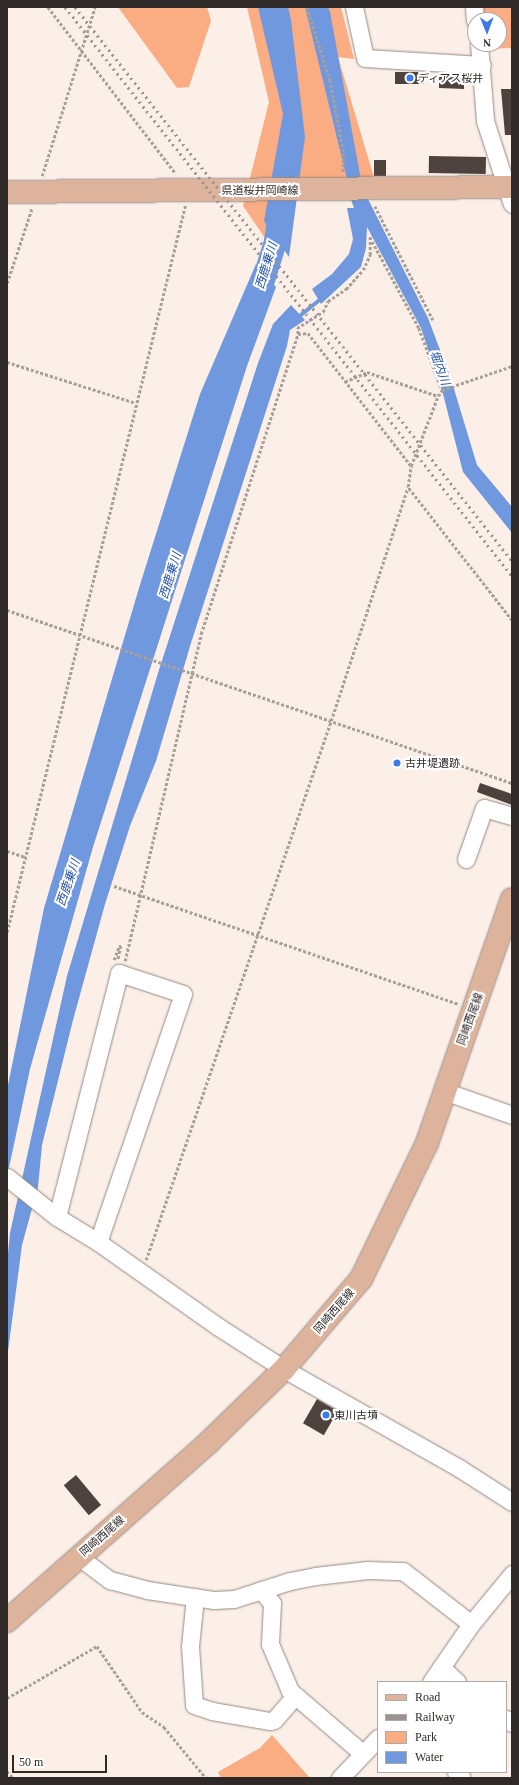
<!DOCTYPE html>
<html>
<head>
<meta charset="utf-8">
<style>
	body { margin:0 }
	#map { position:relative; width:519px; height:1785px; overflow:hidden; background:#fcefe8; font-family:"Times New Roman","Noto Sans JP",serif }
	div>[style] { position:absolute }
	.green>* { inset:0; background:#faac82 }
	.water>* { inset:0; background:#6f98df }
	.stream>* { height:4px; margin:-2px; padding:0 2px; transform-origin:2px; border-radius:2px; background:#6f98df }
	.river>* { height:23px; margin:-11.5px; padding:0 11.5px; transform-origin:11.5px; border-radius:11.5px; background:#6f98df }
	.building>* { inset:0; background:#4d423d; transform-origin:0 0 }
	.path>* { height:2.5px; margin-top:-1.25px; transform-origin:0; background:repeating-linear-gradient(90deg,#a9a09a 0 3px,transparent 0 5px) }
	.roads { filter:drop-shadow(0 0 1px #958983) drop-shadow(0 0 1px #958983) }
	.minor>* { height:17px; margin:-8.5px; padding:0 8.5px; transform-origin:8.5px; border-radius:8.5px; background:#fff }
	.major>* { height:22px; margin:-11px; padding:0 11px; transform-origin:11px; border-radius:11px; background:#deb39c }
	.rail>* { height:3px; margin-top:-1.5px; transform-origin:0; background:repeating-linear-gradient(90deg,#9e948f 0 2px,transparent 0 6px) }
	.dots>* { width:11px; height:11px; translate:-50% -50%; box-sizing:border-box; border:2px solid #fff; border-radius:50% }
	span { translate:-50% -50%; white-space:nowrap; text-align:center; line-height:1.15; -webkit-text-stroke:4px #fff; paint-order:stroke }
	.poi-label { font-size:11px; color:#2f2a27 }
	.left { translate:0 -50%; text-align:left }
	.street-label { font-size:11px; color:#2f2a27 }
	.water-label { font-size:12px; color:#2453a7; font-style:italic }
	.frame { position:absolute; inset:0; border:8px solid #2f2a27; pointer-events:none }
	.legend { position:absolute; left:377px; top:1681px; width:130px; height:92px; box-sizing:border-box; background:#fff; border:1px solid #acaaa9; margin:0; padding:5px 7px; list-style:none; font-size:12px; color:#2f2a27 }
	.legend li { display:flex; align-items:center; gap:8px; height:20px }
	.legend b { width:20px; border:1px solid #acaaa9 }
	.north { position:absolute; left:467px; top:12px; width:40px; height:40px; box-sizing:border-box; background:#fff; border:1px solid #acaaa9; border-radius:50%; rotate:179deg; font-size:11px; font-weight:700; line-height:16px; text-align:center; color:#2f2a27 }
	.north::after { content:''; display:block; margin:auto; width:14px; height:18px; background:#3c7ae9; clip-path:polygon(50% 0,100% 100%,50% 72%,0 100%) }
	.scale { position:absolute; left:12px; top:1755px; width:95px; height:18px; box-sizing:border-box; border:2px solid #2f2a27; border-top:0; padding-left:5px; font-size:12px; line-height:14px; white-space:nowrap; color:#2f2a27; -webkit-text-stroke:3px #fff; paint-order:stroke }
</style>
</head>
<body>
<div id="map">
	<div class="green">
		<div style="clip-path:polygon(118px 7px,207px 7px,211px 21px,189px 87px,177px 88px)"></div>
		<div style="clip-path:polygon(247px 7px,341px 7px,354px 59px,338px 57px,379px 194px,291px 195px,276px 254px,243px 206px,269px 102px)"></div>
		<div style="clip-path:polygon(483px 7px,512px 7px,512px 48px,487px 49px,486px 44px,499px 44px,499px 20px,484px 20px)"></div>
		<div style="clip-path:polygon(272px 1735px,310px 1778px,221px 1778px,218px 1772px,260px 1748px)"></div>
	</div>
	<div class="water">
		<div style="clip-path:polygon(258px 7px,288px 7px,291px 20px,305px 137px,289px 257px,264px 221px,283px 114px)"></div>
		<div style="clip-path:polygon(305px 7px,328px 7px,330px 12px,361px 180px,348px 183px)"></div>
		<div style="clip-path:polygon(366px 195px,428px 318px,451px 379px,477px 465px,512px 507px,512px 533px,463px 472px,443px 394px,421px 328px,367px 227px,366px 248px,361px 267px,321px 304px,312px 289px,332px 274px,349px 254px,353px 239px,347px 208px,354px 208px,350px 197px)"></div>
		<div style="clip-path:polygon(256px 264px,276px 287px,247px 366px,93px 847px,30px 1069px,7px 1177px,7px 1090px,44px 908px,139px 588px,200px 394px)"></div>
		<div style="clip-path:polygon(291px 305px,305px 320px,290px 330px,287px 346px,191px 643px,156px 761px,130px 826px,105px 904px,73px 1020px,42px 1145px,38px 1187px,22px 1245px,7px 1359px,7px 1263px,10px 1233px,67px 976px,158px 673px,258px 363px,273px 324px)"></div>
	</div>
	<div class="stream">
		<div style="left:296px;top:319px;width:33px;rotate:-39deg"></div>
	</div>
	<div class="river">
		<div style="left:255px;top:305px;width:67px;rotate:-72.6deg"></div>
		<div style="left:275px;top:241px;width:35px;rotate:-82deg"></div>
	</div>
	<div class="building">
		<div style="left:395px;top:72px;width:29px;height:12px"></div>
		<div style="clip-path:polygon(453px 73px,464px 74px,464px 89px,439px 88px,439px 75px)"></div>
		<div style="clip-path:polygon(501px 89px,512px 89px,512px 135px,505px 135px)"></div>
		<div style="left:429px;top:156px;width:57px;height:17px;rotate:1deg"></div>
		<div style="left:374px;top:160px;width:12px;height:16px"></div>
		<div style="clip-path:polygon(480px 783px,512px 794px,512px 805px,477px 792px)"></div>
		<div style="left:317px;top:1399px;width:24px;height:28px;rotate:30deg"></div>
		<div style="left:76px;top:1475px;width:39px;height:16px;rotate:50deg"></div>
	</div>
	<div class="path">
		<div style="left:48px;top:7px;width:210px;rotate:52.5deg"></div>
		<div style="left:307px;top:7px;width:77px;rotate:72.5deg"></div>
		<div style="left:330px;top:80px;width:75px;rotate:79.3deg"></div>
		<div style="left:344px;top:154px;width:18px;rotate:93deg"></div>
		<div style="left:42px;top:176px;width:177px;rotate:-72.6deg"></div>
		<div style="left:375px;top:206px;width:128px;rotate:63deg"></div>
		<div style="left:7px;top:283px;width:79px;rotate:-71.6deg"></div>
		<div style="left:298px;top:334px;width:6px;rotate:-99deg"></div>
		<div style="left:297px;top:328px;width:31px;rotate:-32deg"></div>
		<div style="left:323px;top:312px;width:12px;rotate:-66deg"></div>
		<div style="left:328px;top:301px;width:22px;rotate:-34deg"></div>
		<div style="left:346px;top:289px;width:25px;rotate:-48deg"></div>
		<div style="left:363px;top:270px;width:17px;rotate:-65deg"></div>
		<div style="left:370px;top:255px;width:18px;rotate:-90deg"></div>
		<div style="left:370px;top:237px;width:103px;rotate:61.7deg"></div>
		<div style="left:419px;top:328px;width:66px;rotate:69.6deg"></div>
		<div style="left:7px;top:362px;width:135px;rotate:17.6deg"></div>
		<div style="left:345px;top:382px;width:24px;rotate:-24deg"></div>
		<div style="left:367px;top:372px;width:75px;rotate:18.7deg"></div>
		<div style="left:409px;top:488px;width:167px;rotate:52deg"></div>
		<div style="left:7px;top:610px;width:534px;rotate:18.91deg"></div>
		<div style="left:7px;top:851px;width:19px;rotate:18deg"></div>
		<div style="left:114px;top:886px;width:364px;rotate:18.9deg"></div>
		<div style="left:7px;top:932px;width:748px;rotate:-76.22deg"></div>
		<div style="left:114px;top:960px;width:15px;rotate:-70deg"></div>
		<div style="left:119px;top:946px;width:2px"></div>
		<div style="left:121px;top:946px;width:14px;rotate:102deg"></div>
		<div style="left:125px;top:961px;width:336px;rotate:-76.9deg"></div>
		<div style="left:201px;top:634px;width:315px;rotate:-72.1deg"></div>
		<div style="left:298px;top:334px;width:10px;rotate:-6deg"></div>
		<div style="left:308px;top:333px;width:168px;rotate:52.2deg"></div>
		<div style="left:146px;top:1260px;width:570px;rotate:-71.06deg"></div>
		<div style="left:331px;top:721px;width:246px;rotate:-71.8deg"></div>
		<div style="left:408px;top:487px;width:21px;rotate:-82deg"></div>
		<div style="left:411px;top:466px;width:75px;rotate:-68.9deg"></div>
		<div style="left:438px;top:396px;width:7px;rotate:-56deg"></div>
		<div style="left:442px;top:390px;width:74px;rotate:-18.9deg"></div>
		<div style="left:7px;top:1698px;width:104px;rotate:-30deg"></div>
		<div style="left:97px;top:1646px;width:80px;rotate:55.7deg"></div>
		<div style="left:142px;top:1712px;width:27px;rotate:34deg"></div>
		<div style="left:164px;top:1727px;width:66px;rotate:50.5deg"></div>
		<div style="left:7px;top:1771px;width:9px;rotate:49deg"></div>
	</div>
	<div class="roads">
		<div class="minor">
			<div style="left:354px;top:7px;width:52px;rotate:77.8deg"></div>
			<div style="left:365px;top:58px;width:117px;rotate:3.4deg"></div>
			<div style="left:474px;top:7px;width:13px;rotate:86deg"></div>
			<div style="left:479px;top:44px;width:77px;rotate:85.5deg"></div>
			<div style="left:485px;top:121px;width:87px;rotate:72deg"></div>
			<div style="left:466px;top:859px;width:54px;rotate:-70.6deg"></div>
			<div style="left:484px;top:808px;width:29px;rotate:16deg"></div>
			<div style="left:444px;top:1091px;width:72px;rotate:19.4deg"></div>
			<div style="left:7px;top:1177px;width:64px;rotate:38.7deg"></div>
			<div style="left:57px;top:1217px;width:48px;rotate:31.4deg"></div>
			<div style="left:98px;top:1242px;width:146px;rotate:35.2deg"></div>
			<div style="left:217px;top:1326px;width:80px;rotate:32.7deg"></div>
			<div style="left:284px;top:1369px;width:201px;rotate:29.5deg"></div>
			<div style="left:459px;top:1468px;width:63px;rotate:32.7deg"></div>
			<div style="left:57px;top:1217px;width:252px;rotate:-75.7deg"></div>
			<div style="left:119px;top:973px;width:67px;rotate:18.2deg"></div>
			<div style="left:183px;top:994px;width:262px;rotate:108.9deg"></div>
			<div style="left:79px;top:1557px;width:39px;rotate:37deg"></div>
			<div style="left:110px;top:1580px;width:38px;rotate:15deg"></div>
			<div style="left:147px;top:1590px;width:68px;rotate:8.5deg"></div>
			<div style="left:214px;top:1600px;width:20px;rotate:-3deg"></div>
			<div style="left:234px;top:1599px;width:59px;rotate:-17.8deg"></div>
			<div style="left:290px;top:1581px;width:25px;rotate:-11deg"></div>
			<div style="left:315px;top:1576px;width:53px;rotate:-6.5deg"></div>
			<div style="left:368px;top:1570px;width:35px;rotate:2deg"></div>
			<div style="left:403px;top:1571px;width:86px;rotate:37.9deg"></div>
			<div style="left:261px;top:1590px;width:17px;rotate:50deg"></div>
			<div style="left:272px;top:1603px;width:41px;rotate:92.8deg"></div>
			<div style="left:270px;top:1644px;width:51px;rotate:66.9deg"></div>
			<div style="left:290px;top:1691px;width:95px;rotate:40.7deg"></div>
			<div style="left:195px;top:1597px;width:49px;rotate:95.8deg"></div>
			<div style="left:190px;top:1646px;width:59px;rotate:86.1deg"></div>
			<div style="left:194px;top:1705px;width:19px;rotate:18deg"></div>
			<div style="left:212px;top:1711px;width:59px;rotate:9.8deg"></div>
			<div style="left:270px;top:1721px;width:4px;rotate:-14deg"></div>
			<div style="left:274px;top:1720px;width:32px;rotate:-49deg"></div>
			<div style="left:441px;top:1667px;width:22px;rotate:43deg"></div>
			<div style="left:431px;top:1682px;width:70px;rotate:-55.4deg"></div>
			<div style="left:471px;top:1624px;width:65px;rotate:-50.6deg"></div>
			<div style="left:506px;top:1719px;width:7px;rotate:34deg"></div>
			<div style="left:456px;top:1772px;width:8px;rotate:45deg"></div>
			<div style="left:340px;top:1778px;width:55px;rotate:-46.5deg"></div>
		</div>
		<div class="major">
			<div style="left:7px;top:192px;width:505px;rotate:-0.57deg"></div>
			<div style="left:7px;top:1621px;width:270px;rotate:-41.5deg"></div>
			<div style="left:209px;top:1442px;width:105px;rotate:-44.2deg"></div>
			<div style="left:284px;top:1369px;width:118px;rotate:-49.5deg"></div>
			<div style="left:361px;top:1279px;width:151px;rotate:-64.1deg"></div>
			<div style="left:427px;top:1143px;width:258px;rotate:-70.8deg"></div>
		</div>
	</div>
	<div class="rail">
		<div style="left:65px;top:7px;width:724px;rotate:51.85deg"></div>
		<div style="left:75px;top:7px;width:706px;rotate:51.73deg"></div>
	</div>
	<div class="dots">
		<div style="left:410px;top:78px;background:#3c7ae9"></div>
		<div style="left:397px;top:763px;background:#3c7ae9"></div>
		<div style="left:326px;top:1415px;background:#3c7ae9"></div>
	</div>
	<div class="poi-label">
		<span class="left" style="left:418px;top:78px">ディアス桜井</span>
		<span class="left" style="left:405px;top:763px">古井堤遺跡</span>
		<span class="left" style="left:334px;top:1415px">東川古墳</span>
	</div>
	<div class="street-label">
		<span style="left:260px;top:190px">県道桜井岡崎線</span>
		<span style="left:470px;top:1019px;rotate:-70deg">岡崎西尾線</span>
		<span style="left:334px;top:1311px;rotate:-49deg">岡崎西尾線</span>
		<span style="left:102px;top:1536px;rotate:-41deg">岡崎西尾線</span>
	</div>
	<div class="water-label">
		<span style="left:267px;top:266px;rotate:-73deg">西鹿乗川</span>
		<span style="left:439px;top:368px;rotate:70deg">堀内川</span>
		<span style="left:171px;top:576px;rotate:-73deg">西鹿乗川</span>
		<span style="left:69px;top:883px;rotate:-71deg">西鹿乗川</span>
	</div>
	<div class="frame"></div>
	<ul class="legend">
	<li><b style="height:5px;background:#deb39c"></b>Road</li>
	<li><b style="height:5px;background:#9e948f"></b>Railway</li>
	<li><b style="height:11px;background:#faac82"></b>Park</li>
	<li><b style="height:11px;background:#6f98df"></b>Water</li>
	</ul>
	<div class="north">N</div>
	<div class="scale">50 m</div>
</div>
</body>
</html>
